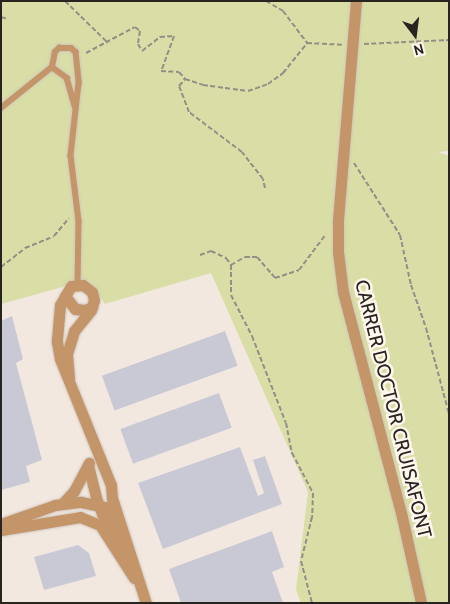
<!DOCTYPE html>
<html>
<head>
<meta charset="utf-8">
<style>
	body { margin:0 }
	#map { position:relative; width:450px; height:604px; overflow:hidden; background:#f3e8df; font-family:Cabin,sans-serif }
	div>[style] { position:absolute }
	.green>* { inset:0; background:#d9dda6 }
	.building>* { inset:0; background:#c9c9d6; transform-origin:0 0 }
	.path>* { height:2px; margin-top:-1px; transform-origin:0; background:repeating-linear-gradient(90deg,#958e87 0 5px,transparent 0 7.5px) }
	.roads { filter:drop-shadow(0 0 1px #cec5bd) drop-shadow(0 0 1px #cec5bd) }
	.service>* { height:5.5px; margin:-2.75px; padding:0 2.75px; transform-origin:2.75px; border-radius:2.75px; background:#c39569 }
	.minor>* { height:11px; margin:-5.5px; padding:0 5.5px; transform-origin:5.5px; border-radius:5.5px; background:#c39569 }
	span { translate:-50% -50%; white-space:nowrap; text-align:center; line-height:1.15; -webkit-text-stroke:5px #fff6ee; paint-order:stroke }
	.street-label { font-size:19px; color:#282420 }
	.frame { position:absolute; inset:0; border:2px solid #282420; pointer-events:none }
	.north { position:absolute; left:390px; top:10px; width:50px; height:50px; -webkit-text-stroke:4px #fff6ee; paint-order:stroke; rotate:165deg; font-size:14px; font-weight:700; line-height:20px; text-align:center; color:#282420 }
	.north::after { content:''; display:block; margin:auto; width:18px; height:22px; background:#282420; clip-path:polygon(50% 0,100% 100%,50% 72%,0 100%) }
</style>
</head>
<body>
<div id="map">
	<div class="green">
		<div style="clip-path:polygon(1px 1px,449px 1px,449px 151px,438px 152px,449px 156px,449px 603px,301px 603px,296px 590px,308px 492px,211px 273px,105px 304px,88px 280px,1px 304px)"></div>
	</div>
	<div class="building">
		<div style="clip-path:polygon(12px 316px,23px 359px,16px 363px,42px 460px,26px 466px,30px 482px,1px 490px,1px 321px)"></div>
		<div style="left:225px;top:331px;width:37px;height:131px;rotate:70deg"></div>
		<div style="left:219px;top:393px;width:37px;height:105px;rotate:70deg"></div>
		<div style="clip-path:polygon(240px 447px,258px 496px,264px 493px,253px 460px,265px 456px,282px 504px,163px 549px,138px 483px)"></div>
		<div style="clip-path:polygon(272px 531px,284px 567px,272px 572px,283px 603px,181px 603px,169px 569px)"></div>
		<div style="clip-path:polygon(78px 545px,89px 553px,96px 576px,44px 590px,34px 557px)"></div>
	</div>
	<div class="path">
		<div style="left:65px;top:1px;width:60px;rotate:44.3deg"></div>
		<div style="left:266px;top:1px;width:20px;rotate:30deg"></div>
		<div style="left:283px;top:11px;width:40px;rotate:53deg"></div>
		<div style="left:307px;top:43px;width:35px;rotate:3deg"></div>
		<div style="left:1px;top:17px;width:6px;rotate:18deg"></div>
		<div style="left:364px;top:44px;width:85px;rotate:-2.7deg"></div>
		<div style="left:86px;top:53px;width:55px;rotate:-28deg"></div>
		<div style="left:135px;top:27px;width:6px;rotate:39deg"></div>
		<div style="left:140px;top:31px;width:13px;rotate:99deg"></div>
		<div style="left:138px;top:44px;width:8px;rotate:60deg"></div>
		<div style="left:142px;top:51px;width:23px;rotate:-38deg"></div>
		<div style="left:160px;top:37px;width:14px;rotate:-4deg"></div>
		<div style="left:174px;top:36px;width:37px;rotate:110deg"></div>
		<div style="left:161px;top:71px;width:18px;rotate:3deg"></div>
		<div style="left:179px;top:72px;width:9px;rotate:49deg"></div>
		<div style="left:354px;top:163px;width:85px;rotate:57.4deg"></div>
		<div style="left:400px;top:235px;width:51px;rotate:77.6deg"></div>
		<div style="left:411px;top:285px;width:46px;rotate:70.8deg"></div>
		<div style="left:426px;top:328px;width:89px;rotate:75deg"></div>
		<div style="left:265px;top:188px;width:9px;rotate:-103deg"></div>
		<div style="left:263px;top:179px;width:34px;rotate:-128deg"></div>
		<div style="left:242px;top:152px;width:66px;rotate:-143deg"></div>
		<div style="left:189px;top:112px;width:28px;rotate:-111deg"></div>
		<div style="left:179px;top:86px;width:9px;rotate:-49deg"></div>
		<div style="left:185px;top:79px;width:19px;rotate:18deg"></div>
		<div style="left:203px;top:85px;width:45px;rotate:7.6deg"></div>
		<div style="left:248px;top:91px;width:21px;rotate:-19deg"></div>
		<div style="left:268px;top:84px;width:19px;rotate:-36deg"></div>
		<div style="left:283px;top:73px;width:38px;rotate:-51deg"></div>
		<div style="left:200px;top:255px;width:12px;rotate:-20deg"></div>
		<div style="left:211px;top:251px;width:17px;rotate:25deg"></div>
		<div style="left:226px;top:258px;width:9px;rotate:54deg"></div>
		<div style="left:231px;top:265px;width:16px;rotate:-30deg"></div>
		<div style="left:245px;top:257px;width:12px"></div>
		<div style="left:257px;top:257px;width:28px;rotate:49deg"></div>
		<div style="left:275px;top:278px;width:25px;rotate:-18deg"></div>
		<div style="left:299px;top:270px;width:45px;rotate:-53.1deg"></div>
		<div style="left:231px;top:265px;width:30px;rotate:90deg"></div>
		<div style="left:231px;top:295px;width:46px;rotate:62.9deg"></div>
		<div style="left:252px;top:336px;width:93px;rotate:68.7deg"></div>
		<div style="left:286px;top:423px;width:31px;rotate:79deg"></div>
		<div style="left:292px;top:453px;width:45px;rotate:62.3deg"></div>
		<div style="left:313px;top:493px;width:24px;rotate:92deg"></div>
		<div style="left:312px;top:517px;width:45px;rotate:104deg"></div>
		<div style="left:301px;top:561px;width:43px;rotate:75.3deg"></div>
		<div style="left:1px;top:267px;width:31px;rotate:-38deg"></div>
		<div style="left:25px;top:248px;width:31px;rotate:-22deg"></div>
		<div style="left:54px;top:236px;width:23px;rotate:-50deg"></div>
	</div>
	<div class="roads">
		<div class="service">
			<div style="left:52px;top:67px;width:15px;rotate:-79deg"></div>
			<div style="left:55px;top:52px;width:6px;rotate:-45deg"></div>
			<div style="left:59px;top:48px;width:12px"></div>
			<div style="left:71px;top:48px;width:6px;rotate:39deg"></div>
			<div style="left:76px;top:52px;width:31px;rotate:84deg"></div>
			<div style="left:79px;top:83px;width:73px;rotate:96.3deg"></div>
			<div style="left:71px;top:156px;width:65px;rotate:83deg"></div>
			<div style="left:79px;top:221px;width:64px;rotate:90.9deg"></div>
			<div style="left:52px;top:67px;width:19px;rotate:36deg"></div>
			<div style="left:67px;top:78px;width:29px;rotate:74deg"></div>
			<div style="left:1px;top:108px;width:65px;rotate:-38.8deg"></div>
		</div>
		<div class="minor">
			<div style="left:356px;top:1px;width:222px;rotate:94.7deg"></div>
			<div style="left:338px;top:222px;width:30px;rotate:90deg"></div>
			<div style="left:338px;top:252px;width:40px;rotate:82.9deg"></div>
			<div style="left:343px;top:292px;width:233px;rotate:75.3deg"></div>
			<div style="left:402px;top:517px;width:88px;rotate:77.5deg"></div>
			<div style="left:65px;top:296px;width:16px;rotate:52deg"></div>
			<div style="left:75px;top:309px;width:10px;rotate:6deg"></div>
			<div style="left:85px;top:310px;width:8px;rotate:-23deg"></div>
			<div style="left:69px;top:378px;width:24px;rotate:-95deg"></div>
			<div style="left:67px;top:354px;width:24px;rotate:-73deg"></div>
			<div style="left:74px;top:331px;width:27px;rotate:-51deg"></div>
			<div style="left:91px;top:310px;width:10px;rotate:-73deg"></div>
			<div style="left:94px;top:300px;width:8px;rotate:-104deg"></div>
			<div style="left:92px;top:292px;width:11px;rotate:-142deg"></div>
			<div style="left:83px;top:285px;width:12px;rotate:175deg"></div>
			<div style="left:71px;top:286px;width:22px;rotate:120deg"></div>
			<div style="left:60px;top:305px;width:37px;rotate:95deg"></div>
			<div style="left:57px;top:342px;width:17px;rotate:80deg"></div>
			<div style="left:60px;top:359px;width:136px;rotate:68deg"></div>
			<div style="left:111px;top:485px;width:13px;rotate:86deg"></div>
			<div style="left:112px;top:498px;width:110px;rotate:72.1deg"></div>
			<div style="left:88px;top:465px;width:34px;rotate:76deg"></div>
			<div style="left:96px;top:498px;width:17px;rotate:69deg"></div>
			<div style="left:102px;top:514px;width:18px;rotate:49deg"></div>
			<div style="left:114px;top:528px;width:21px;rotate:71deg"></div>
			<div style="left:62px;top:504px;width:18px;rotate:-47deg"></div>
			<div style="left:74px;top:491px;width:32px;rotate:-62deg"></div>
			<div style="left:1px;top:524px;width:57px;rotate:-19.4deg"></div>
			<div style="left:55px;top:505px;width:26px;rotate:-7deg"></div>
			<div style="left:81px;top:502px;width:25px;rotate:12deg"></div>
			<div style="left:105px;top:507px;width:19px;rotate:43deg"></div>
			<div style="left:1px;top:530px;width:80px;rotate:-9.3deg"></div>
			<div style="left:80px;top:517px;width:22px;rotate:22deg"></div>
			<div style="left:100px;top:525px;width:63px;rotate:57.3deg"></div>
		</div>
	</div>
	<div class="street-label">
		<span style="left:393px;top:409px;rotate:76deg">CARRER DOCTOR CRUISAFONT</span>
	</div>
	<div class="frame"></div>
	<div class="north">N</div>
</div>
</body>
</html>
